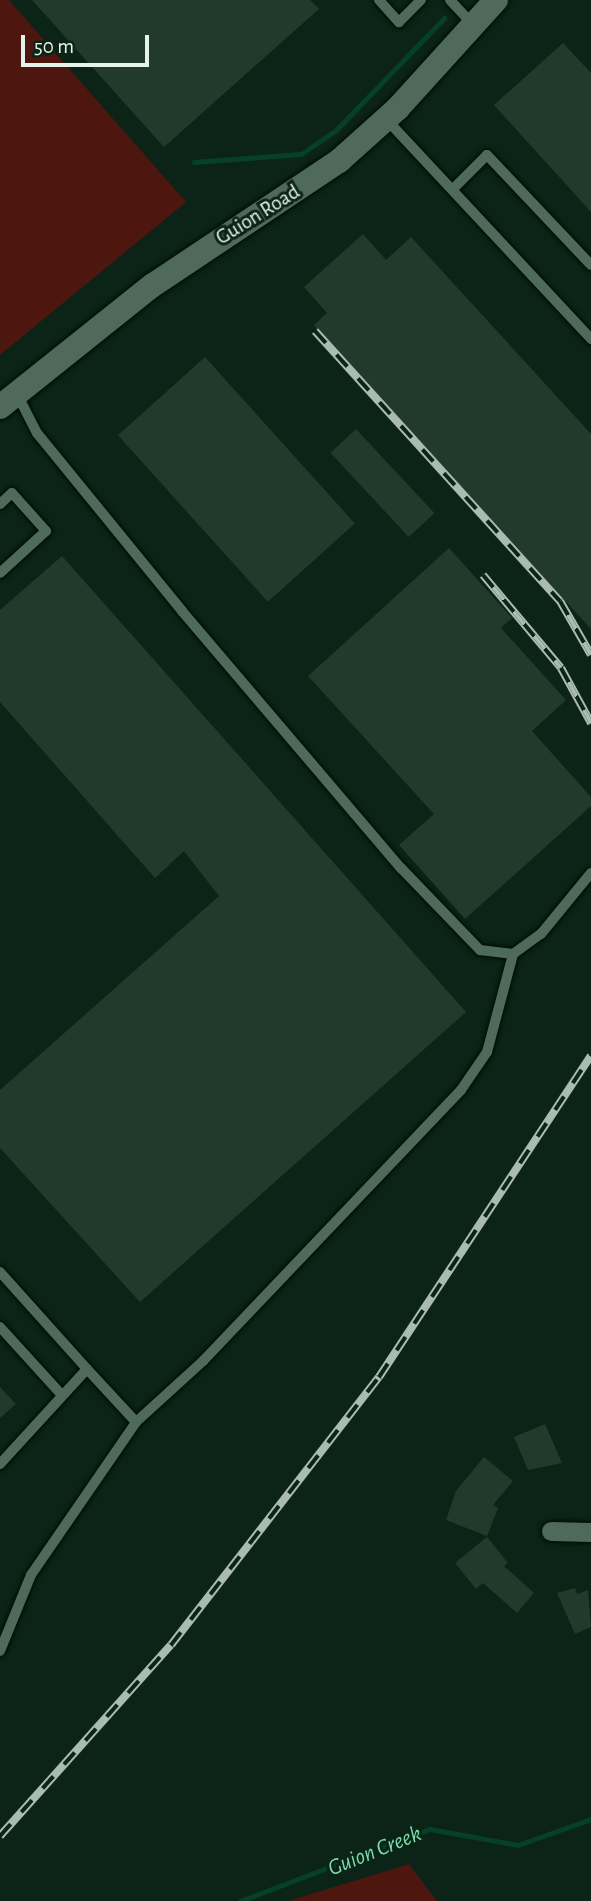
<!DOCTYPE html>
<html>
<head>
<meta charset="utf-8">
<style>
	body { margin:0 }
	#map { position:relative; width:591px; height:1901px; overflow:hidden; background:#0b2417; font-family:"Alegreya Sans",sans-serif }
	div>[style] { position:absolute }
	.green>* { inset:0; background:#4d160f }
	.stream>* { height:5px; margin:-2.5px; padding:0 2.5px; transform-origin:2.5px; border-radius:2.5px; background:#054027 }
	.building>* { inset:0; background:#213a2c; transform-origin:0 0 }
	.roads { filter:drop-shadow(0 0 2px #000d04) drop-shadow(0 0 2px #000d04) }
	.service>* { height:10px; margin:-5px; padding:0 5px; transform-origin:5px; border-radius:5px; background:#4f695a }
	.minor>* { height:19px; margin:-9.5px; padding:0 9.5px; transform-origin:9.5px; border-radius:9.5px; background:#4f695a }
	.tertiary>* { height:24px; margin:-12px; padding:0 12px; transform-origin:12px; border-radius:12px; background:#4f695a }
	.rail>* { height:8px; margin-top:-4px; transform-origin:0; background:repeating-linear-gradient(90deg,#0b2417 0 16px,#aabbb1 0 32px); box-sizing:border-box; border-block:2px solid #aabbb1 }
	span { translate:-50% -50%; white-space:nowrap; text-align:center; line-height:1.15; -webkit-text-stroke:6px #0b2417; paint-order:stroke }
	.street-label { font-size:21px; color:#e5f4eb }
	.water-label { font-size:23px; color:#79dca7; font-style:italic }
	.scale { position:absolute; left:21px; top:35px; width:128px; height:32px; box-sizing:border-box; border:4px solid #e5f4eb; border-top:0; padding-left:9px; font-size:21px; line-height:24px; white-space:nowrap; color:#e5f4eb; -webkit-text-stroke:5px #0b2417; paint-order:stroke }
</style>
</head>
<body>
<div id="map">
	<div class="green">
		<div style="clip-path:polygon(0 0,9px 0,186px 202px,0 355px)"></div>
		<div style="clip-path:polygon(409px 1864px,437px 1901px,289px 1901px,295px 1899px)"></div>
	</div>
	<div class="stream">
		<div style="left:194px;top:162px;width:107px;rotate:-4.3deg"></div>
		<div style="left:301px;top:154px;width:42px;rotate:-34.4deg"></div>
		<div style="left:336px;top:130px;width:156px;rotate:-46deg"></div>
		<div style="left:240px;top:1901px;width:203px;rotate:-20.8deg"></div>
		<div style="left:430px;top:1829px;width:89px;rotate:10.3deg"></div>
		<div style="left:518px;top:1845px;width:77px;rotate:-19.6deg"></div>
	</div>
	<div class="building">
		<div style="clip-path:polygon(32px 0,310px 0,319px 9px,164px 147px)"></div>
		<div style="clip-path:polygon(563px 43px,591px 73px,591px 212px,494px 105px)"></div>
		<div style="clip-path:polygon(363px 234px,386px 260px,411px 237px,591px 434px,591px 629px,314px 325px,327px 313px,304px 287px)"></div>
		<div style="left:205px;top:357px;width:224px;height:117px;rotate:48deg"></div>
		<div style="left:356px;top:429px;width:115px;height:35px;rotate:47deg"></div>
		<div style="clip-path:polygon(449px 548px,512px 618px,501px 628px,566px 700px,532px 731px,591px 797px,591px 806px,465px 919px,399px 845px,434px 814px,308px 676px)"></div>
		<div style="clip-path:polygon(62px 556px,466px 1012px,140px 1302px,0 1148px,0 1090px,219px 896px,184px 851px,155px 878px,0 702px,0 610px)"></div>
		<div style="clip-path:polygon(0 1387px,16px 1404px,0 1418px)"></div>
		<div style="clip-path:polygon(545px 1424px,562px 1463px,528px 1470px,514px 1437px)"></div>
		<div style="clip-path:polygon(484px 1457px,513px 1481px,493px 1505px,498px 1508px,487px 1536px,446px 1520px,456px 1491px)"></div>
		<div style="clip-path:polygon(487px 1537px,508px 1563px,504px 1566px,534px 1593px,517px 1613px,483px 1583px,476px 1589px,455px 1563px)"></div>
		<div style="clip-path:polygon(575px 1588px,577px 1594px,588px 1590px,591px 1627px,575px 1634px,557px 1593px)"></div>
	</div>
	<div class="roads">
		<div class="service">
			<div style="left:379px;top:0;width:30px;rotate:48deg"></div>
			<div style="left:399px;top:22px;width:31px;rotate:-45deg"></div>
			<div style="left:450px;top:0;width:34px;rotate:47deg"></div>
			<div style="left:386px;top:119px;width:301px;rotate:47deg"></div>
			<div style="left:453px;top:189px;width:48px;rotate:-45deg"></div>
			<div style="left:487px;top:155px;width:151px;rotate:46.6deg"></div>
			<div style="left:17px;top:394px;width:44px;rotate:62.9deg"></div>
			<div style="left:37px;top:433px;width:230px;rotate:50.8deg"></div>
			<div style="left:182px;top:611px;width:338px;rotate:49.6deg"></div>
			<div style="left:401px;top:868px;width:114px;rotate:46.1deg"></div>
			<div style="left:480px;top:950px;width:33px;rotate:7deg"></div>
			<div style="left:513px;top:954px;width:34px;rotate:-36deg"></div>
			<div style="left:541px;top:934px;width:79px;rotate:-50.7deg"></div>
			<div style="left:0;top:504px;width:16px;rotate:-43deg"></div>
			<div style="left:12px;top:493px;width:51px;rotate:48.2deg"></div>
			<div style="left:46px;top:531px;width:62px;rotate:137.6deg"></div>
			<div style="left:0;top:1272px;width:130px;rotate:48.1deg"></div>
			<div style="left:87px;top:1369px;width:129px;rotate:132.5deg"></div>
			<div style="left:0;top:1327px;width:91px;rotate:47.7deg"></div>
			<div style="left:136px;top:1422px;width:91px;rotate:-42.3deg"></div>
			<div style="left:203px;top:1361px;width:374px;rotate:-46.4deg"></div>
			<div style="left:461px;top:1090px;width:46px;rotate:-55.6deg"></div>
			<div style="left:487px;top:1052px;width:101px;rotate:-75.1deg"></div>
			<div style="left:0;top:1651px;width:82px;rotate:-67.8deg"></div>
			<div style="left:31px;top:1575px;width:186px;rotate:-55.5deg"></div>
			<div style="left:136px;top:1422px;width:72px;rotate:-132.8deg"></div>
		</div>
		<div class="minor">
			<div style="left:551px;top:1531px;width:40px;rotate:1.4deg"></div>
		</div>
		<div class="tertiary">
			<div style="left:0;top:407px;width:196px;rotate:-38.6deg"></div>
			<div style="left:153px;top:285px;width:224px;rotate:-33.7deg"></div>
			<div style="left:339px;top:161px;width:79px;rotate:-41.9deg"></div>
			<div style="left:398px;top:108px;width:146px;rotate:-47.8deg"></div>
		</div>
	</div>
	<div class="rail">
		<div style="left:315px;top:331px;width:365px;rotate:47.8deg"></div>
		<div style="left:560px;top:601px;width:62px;rotate:60.1deg"></div>
		<div style="left:483px;top:575px;width:121px;rotate:50deg"></div>
		<div style="left:561px;top:668px;width:63px;rotate:61.4deg"></div>
		<div style="left:0;top:1836px;width:256px;rotate:-48.2deg"></div>
		<div style="left:171px;top:1645px;width:339px;rotate:-52.2deg"></div>
		<div style="left:379px;top:1377px;width:385px;rotate:-56.6deg"></div>
	</div>
	<div class="street-label">
		<span style="left:258px;top:215px;rotate:-32deg">Guion Road</span>
	</div>
	<div class="water-label">
		<span style="left:375px;top:1852px;rotate:-22deg">Guion Creek</span>
	</div>
	<div class="scale">50 m</div>
</div>
</body>
</html>
